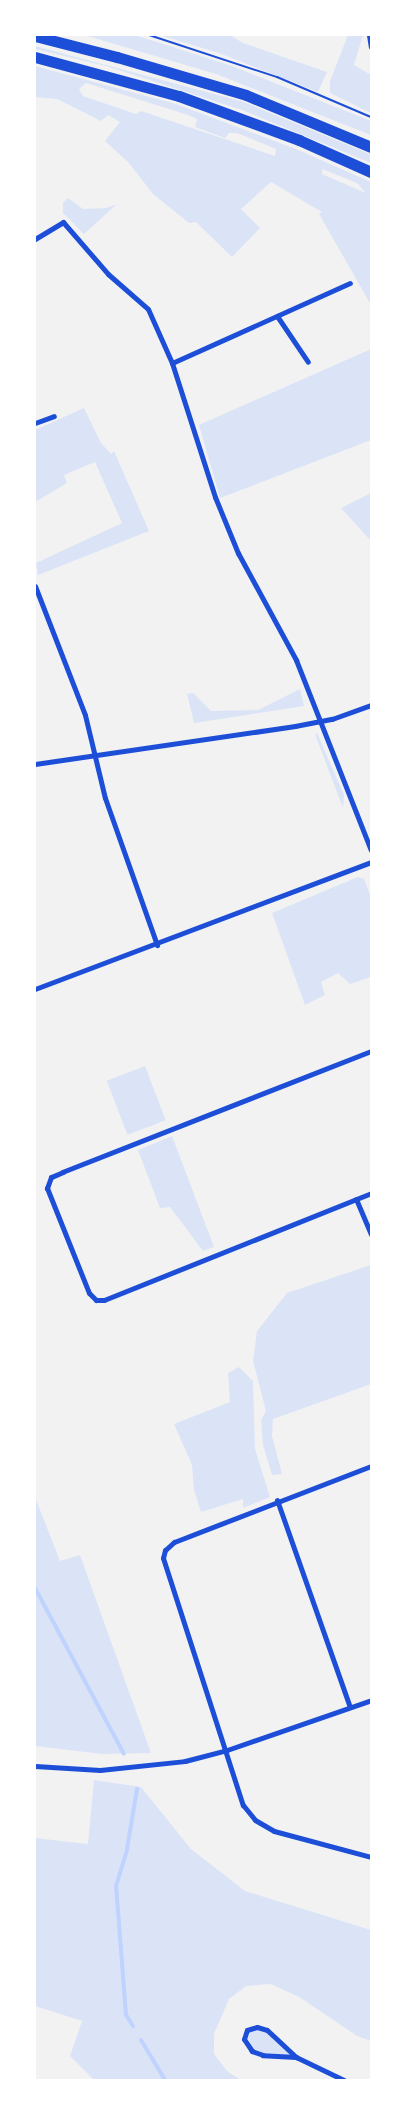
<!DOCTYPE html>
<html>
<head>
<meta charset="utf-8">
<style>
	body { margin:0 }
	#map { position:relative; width:406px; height:2115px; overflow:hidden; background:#f2f2f2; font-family:"Nunito Sans",sans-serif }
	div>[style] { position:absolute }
	.green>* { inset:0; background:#dbe4f7; transform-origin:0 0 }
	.stream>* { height:4px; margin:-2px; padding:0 2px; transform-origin:2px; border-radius:2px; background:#bfd3fe }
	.path>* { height:2px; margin:-1px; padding:0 1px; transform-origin:1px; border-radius:1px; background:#1d4ed8 }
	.minor>* { height:5px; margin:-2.5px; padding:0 2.5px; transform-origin:2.5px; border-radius:2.5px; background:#1d4ed8 }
	.trunk>* { height:11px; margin:-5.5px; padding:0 5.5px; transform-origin:5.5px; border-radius:5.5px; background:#1d4ed8 }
	span { translate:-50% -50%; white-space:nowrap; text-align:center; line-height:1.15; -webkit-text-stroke:5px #fff; paint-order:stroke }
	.frame { position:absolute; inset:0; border:36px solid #fff; pointer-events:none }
</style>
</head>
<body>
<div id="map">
	<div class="green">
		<div style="clip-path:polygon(84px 35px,135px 35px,232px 66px,371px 121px,371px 135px,216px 74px)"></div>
		<div style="clip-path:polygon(159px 35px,230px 35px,243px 43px,327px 72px,318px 92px,219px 53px)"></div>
		<div style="clip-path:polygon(348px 35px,363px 35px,354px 65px,371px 75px,371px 113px,330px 93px,330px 81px)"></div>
		<div style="clip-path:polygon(35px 46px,244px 102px,370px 154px,371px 163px,242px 110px,106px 66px,35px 49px)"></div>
		<div style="clip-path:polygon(evenodd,35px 66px,176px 104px,296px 149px,371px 182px,371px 305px,319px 214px,322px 212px,271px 182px,241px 209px,260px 228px,232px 257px,196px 222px,189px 223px,153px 194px,128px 162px,105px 141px,120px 122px,108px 115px,101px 121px,57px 99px,35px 97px,35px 66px,86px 83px,188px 115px,197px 119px,195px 127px,225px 138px,229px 133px,237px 133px,276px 149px,275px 156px,141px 111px,136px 114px,83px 96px,79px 89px,86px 83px,35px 66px,322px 169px,357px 183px,366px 193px,322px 174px,322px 169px)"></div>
		<div style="clip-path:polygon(68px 198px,83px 209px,106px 208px,117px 204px,84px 234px,63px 213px,63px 203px)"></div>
		<div style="clip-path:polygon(371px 349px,371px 440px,220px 498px,199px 425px)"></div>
		<div style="clip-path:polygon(84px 408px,101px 443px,111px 454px,114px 451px,149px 531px,38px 575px,36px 563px,122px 523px,95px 462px,64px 475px,67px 483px,35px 502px,35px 430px)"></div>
		<div style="clip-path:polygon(371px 493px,371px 541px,341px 508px)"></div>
		<div style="clip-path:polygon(300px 689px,304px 706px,194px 723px,187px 694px,193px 693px,211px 711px,258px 710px)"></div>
		<div style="clip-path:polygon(317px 733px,344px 795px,343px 808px,315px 734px)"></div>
		<div style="clip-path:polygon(358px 877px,364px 879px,371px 897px,371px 977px,350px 984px,338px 973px,321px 982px,325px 995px,305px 1005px,272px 913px)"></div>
		<div style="left:145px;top:1066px;width:58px;height:41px;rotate:69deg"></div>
		<div style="clip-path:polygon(172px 1136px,214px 1247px,203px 1251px,170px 1207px,160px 1208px,138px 1150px)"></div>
		<div style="clip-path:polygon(371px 1265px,371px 1384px,273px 1419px,272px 1436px,282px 1474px,272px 1475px,263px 1445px,261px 1420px,266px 1411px,253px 1361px,257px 1331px,287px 1293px)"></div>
		<div style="clip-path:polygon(239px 1367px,253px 1381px,255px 1449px,270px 1497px,243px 1508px,243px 1499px,201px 1512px,194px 1490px,192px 1465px,174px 1424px,230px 1402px,228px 1373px)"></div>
		<div style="clip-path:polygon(35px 1497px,60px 1561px,80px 1555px,151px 1753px,102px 1754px,35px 1746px)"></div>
		<div style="clip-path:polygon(94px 1780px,141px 1787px,191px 1849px,245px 1891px,371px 1930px,371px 2041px,357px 2036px,301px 1998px,271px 1984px,246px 1986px,229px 1999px,214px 2034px,214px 2054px,228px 2072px,241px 2080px,94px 2080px,70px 2056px,82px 2021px,35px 2006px,35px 1838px,88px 1844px)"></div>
		<div style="clip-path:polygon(252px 2030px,266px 2032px,292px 2055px,263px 2053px,253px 2048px,248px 2038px)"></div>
	</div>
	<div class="stream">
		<div style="left:35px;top:1588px;width:188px;rotate:61.8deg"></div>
		<div style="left:133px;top:2026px;width:13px;rotate:-122deg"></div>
		<div style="left:126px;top:2015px;width:129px;rotate:-94.4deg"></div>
		<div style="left:116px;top:1886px;width:39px;rotate:-73deg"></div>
		<div style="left:127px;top:1849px;width:61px;rotate:-80.5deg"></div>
		<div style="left:141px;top:2040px;width:47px;rotate:59deg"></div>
	</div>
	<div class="path">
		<div style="left:149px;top:35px;width:135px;rotate:18.2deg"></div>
		<div style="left:277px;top:77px;width:102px;rotate:23.1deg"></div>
	</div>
	<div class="minor">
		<div style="left:369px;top:35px;width:12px;rotate:81deg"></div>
		<div style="left:35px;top:239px;width:33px;rotate:-31deg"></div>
		<div style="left:63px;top:222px;width:69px;rotate:49.1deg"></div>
		<div style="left:108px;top:274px;width:53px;rotate:41.2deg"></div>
		<div style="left:148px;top:309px;width:59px;rotate:66deg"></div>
		<div style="left:172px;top:363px;width:141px;rotate:72.2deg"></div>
		<div style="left:215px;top:497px;width:61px;rotate:67.7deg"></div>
		<div style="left:238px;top:553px;width:122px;rotate:61.5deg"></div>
		<div style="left:296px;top:660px;width:204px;rotate:68.5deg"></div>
		<div style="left:277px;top:316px;width:55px;rotate:56deg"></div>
		<div style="left:172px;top:363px;width:195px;rotate:-24.2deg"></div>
		<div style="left:35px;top:423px;width:20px;rotate:-20deg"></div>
		<div style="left:35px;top:586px;width:138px;rotate:68.8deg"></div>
		<div style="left:85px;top:715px;width:85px;rotate:76.5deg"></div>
		<div style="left:105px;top:798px;width:156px;rotate:70.5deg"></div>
		<div style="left:35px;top:764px;width:263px;rotate:-8.3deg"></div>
		<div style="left:295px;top:726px;width:38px;rotate:-11deg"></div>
		<div style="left:332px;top:719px;width:41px;rotate:-19.7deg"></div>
		<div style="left:35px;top:989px;width:359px;rotate:-20.7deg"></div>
		<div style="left:371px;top:1051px;width:331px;rotate:158.6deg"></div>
		<div style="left:63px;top:1172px;width:13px;rotate:157deg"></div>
		<div style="left:51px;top:1177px;width:12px;rotate:110deg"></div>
		<div style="left:47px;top:1188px;width:113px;rotate:68.2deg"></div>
		<div style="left:89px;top:1293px;width:10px;rotate:45deg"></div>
		<div style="left:96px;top:1300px;width:8px"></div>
		<div style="left:104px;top:1300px;width:288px;rotate:-21.8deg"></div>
		<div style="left:356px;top:1199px;width:38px;rotate:67deg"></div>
		<div style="left:371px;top:1466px;width:211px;rotate:158.9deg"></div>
		<div style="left:174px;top:1542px;width:12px;rotate:138deg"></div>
		<div style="left:165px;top:1550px;width:8px;rotate:104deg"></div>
		<div style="left:163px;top:1558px;width:260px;rotate:72.1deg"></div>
		<div style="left:243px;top:1805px;width:19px;rotate:51deg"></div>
		<div style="left:255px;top:1820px;width:22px;rotate:30deg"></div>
		<div style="left:274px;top:1831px;width:100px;rotate:15deg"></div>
		<div style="left:277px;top:1500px;width:219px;rotate:70.6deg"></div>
		<div style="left:35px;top:1766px;width:65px;rotate:3.5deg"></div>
		<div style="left:100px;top:1770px;width:85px;rotate:-6deg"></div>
		<div style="left:185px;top:1761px;width:43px;rotate:-14.7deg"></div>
		<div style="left:227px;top:1750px;width:152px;rotate:-19.1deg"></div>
		<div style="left:296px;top:2057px;width:33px;rotate:-177deg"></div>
		<div style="left:263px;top:2055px;width:12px;rotate:-160deg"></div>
		<div style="left:252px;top:2051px;width:14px;rotate:-124deg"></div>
		<div style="left:244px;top:2039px;width:9px;rotate:-72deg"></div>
		<div style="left:247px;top:2030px;width:10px;rotate:-17deg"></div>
		<div style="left:257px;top:2027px;width:10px;rotate:17deg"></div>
		<div style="left:267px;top:2030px;width:40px;rotate:43deg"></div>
		<div style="left:296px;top:2057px;width:53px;rotate:25.6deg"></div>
	</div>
	<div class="trunk">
		<div style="left:35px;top:36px;width:85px;rotate:14.4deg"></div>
		<div style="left:117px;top:57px;width:134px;rotate:16.4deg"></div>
		<div style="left:246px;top:95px;width:135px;rotate:22.6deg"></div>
		<div style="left:35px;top:57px;width:149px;rotate:15.2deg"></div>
		<div style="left:179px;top:96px;width:128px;rotate:20.1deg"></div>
		<div style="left:299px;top:140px;width:79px;rotate:24deg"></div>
	</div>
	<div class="frame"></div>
</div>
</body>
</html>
